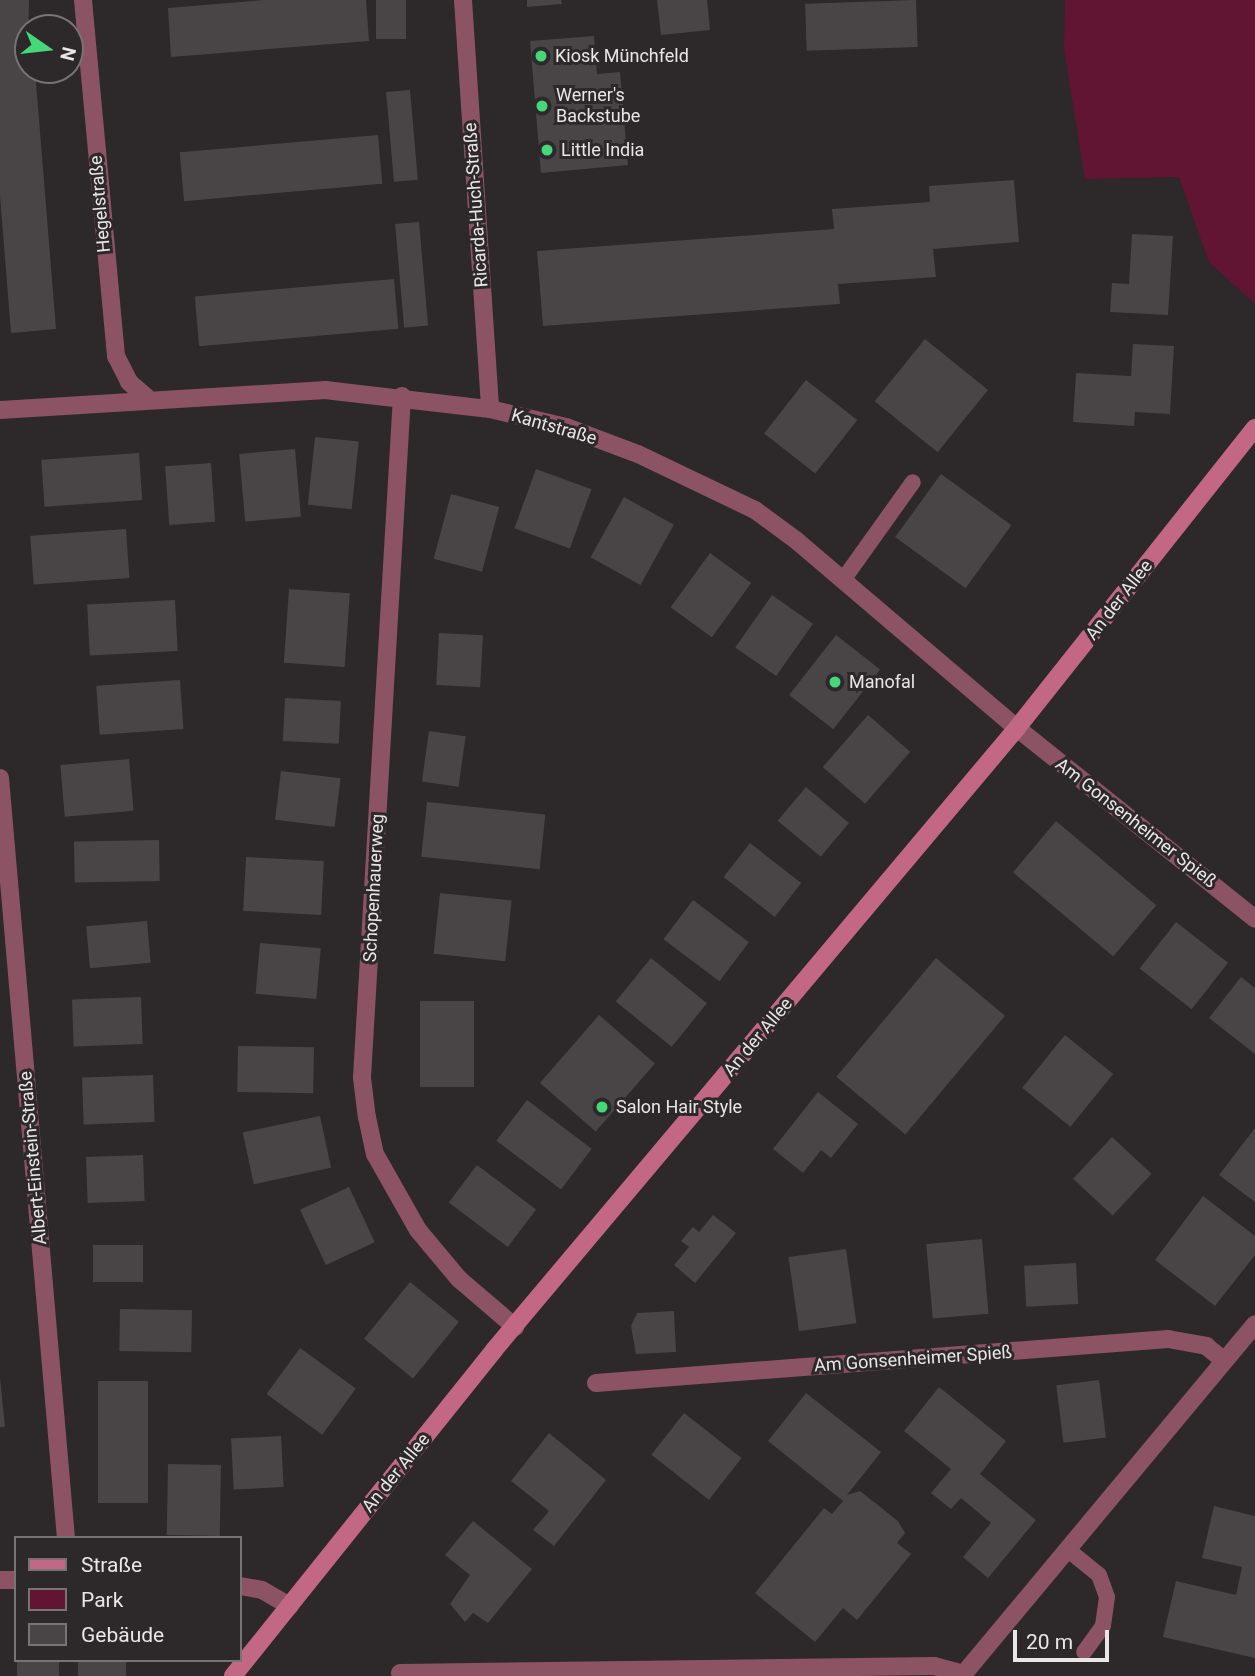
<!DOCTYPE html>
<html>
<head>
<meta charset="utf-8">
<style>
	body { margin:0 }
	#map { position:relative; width:1255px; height:1676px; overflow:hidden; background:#2d2829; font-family:Roboto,sans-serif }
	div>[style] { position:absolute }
	.green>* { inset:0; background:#611533 }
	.building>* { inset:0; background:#494446; transform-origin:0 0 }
	.service>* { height:16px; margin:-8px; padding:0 8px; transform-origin:8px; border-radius:8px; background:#8c5364 }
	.minor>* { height:18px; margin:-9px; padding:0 9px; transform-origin:9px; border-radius:9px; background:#8c5364 }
	.secondary>* { height:18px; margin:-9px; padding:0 9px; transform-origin:9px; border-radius:9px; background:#c36884 }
	.dots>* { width:19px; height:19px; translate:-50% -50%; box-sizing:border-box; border:4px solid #2d2829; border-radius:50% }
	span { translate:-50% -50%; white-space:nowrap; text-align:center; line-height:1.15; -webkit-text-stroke:6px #2d2829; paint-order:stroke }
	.poi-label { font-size:18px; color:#e9e6e7 }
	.left { translate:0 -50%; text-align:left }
	.street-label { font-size:18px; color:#e9e6e7 }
	.legend { position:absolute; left:14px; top:1536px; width:228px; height:126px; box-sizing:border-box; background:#2d2829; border:2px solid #787475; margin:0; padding:9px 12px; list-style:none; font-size:21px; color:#e9e6e7 }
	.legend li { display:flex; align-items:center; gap:14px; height:35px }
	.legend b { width:35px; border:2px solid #787475 }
	.north { position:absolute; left:14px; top:14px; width:70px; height:70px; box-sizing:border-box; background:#2d2829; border:2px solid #787475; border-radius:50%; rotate:104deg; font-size:19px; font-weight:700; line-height:28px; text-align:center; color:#e9e6e7 }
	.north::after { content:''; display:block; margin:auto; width:24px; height:32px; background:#46d779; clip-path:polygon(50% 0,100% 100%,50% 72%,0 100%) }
	.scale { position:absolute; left:1013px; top:1630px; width:96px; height:32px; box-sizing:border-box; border:4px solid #e9e6e7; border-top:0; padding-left:9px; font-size:21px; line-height:24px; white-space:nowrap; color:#e9e6e7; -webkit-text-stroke:5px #2d2829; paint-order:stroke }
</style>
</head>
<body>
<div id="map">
	<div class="green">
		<div style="clip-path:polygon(1065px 0,1255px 0,1255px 304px,1209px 262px,1179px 177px,1085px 179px,1064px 49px)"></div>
	</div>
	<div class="building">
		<div style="clip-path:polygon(0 0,29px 0,28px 70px,35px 70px,56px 329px,11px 333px,0 196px)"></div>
		<div style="clip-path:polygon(264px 0,366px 0,369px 41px,171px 57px,168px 8px)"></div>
		<div style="left:376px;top:0;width:30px;height:39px"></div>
		<div style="clip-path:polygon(527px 0,561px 0,562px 4px,527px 7px)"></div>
		<div style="clip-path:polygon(657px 0,707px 0,710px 30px,661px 35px)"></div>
		<div style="left:916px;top:0;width:47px;height:111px;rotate:88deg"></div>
		<div style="clip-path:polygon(594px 36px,597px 74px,620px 72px,628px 165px,541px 173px,530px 41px)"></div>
		<div style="left:410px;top:90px;width:90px;height:24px;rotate:85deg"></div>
		<div style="left:378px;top:135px;width:49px;height:199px;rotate:85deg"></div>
		<div style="clip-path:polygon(1014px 180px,1019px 242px,933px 249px,936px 277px,838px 284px,840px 304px,543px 326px,537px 251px,834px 229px,832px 209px,930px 202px,929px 186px)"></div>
		<div style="left:419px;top:222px;width:104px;height:24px;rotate:85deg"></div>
		<div style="clip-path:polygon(1132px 234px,1173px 236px,1168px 315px,1110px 312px,1112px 283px,1129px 284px)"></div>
		<div style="left:394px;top:279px;width:50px;height:200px;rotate:85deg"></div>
		<div style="left:925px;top:339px;width:81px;height:80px;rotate:39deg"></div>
		<div style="clip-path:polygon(1133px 344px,1174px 346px,1170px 414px,1135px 412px,1134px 426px,1073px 422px,1076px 373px,1131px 376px)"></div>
		<div style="left:806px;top:380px;width:65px;height:68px;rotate:38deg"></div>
		<div style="left:315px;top:437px;width:44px;height:68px;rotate:6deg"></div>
		<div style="left:295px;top:449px;width:68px;height:56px;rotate:85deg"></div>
		<div style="left:139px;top:453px;width:47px;height:98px;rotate:86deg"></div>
		<div style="left:211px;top:463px;width:59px;height:46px;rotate:86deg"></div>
		<div style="left:536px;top:469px;width:59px;height:63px;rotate:20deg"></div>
		<div style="left:941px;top:474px;width:87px;height:78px;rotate:36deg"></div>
		<div style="left:451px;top:494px;width:50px;height:67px;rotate:15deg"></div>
		<div style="left:624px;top:497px;width:57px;height:69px;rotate:29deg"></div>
		<div style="left:126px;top:529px;width:49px;height:96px;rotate:86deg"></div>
		<div style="left:710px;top:553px;width:51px;height:67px;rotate:36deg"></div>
		<div style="left:289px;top:589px;width:61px;height:74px;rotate:4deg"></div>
		<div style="left:772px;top:595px;width:50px;height:64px;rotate:35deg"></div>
		<div style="left:175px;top:600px;width:51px;height:88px;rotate:87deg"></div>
		<div style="left:439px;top:633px;width:44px;height:52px;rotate:3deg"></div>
		<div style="left:836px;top:635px;width:56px;height:76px;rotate:38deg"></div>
		<div style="left:180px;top:680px;width:49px;height:84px;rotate:86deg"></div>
		<div style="left:285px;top:698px;width:56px;height:43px;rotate:3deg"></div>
		<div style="left:868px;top:715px;width:56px;height:69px;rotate:41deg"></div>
		<div style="left:429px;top:731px;width:37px;height:51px;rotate:8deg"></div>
		<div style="left:129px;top:759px;width:52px;height:69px;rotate:85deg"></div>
		<div style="left:281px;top:771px;width:60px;height:49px;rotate:7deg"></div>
		<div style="left:806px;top:787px;width:56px;height:44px;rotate:40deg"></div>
		<div style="left:427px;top:802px;width:119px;height:55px;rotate:6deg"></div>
		<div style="left:1056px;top:821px;width:131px;height:67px;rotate:40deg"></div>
		<div style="left:159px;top:840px;width:41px;height:85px;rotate:89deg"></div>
		<div style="left:750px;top:843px;width:65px;height:43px;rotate:38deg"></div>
		<div style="left:246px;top:857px;width:78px;height:54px;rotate:3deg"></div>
		<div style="left:440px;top:893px;width:72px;height:61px;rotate:6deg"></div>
		<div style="left:693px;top:900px;width:70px;height:49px;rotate:37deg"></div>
		<div style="left:147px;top:921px;width:42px;height:61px;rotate:85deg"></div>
		<div style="left:1176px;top:922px;width:66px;height:59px;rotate:38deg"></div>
		<div style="left:260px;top:943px;width:61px;height:51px;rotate:5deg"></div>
		<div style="left:651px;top:958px;width:72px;height:56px;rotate:39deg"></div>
		<div style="left:936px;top:958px;width:90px;height:155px;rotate:40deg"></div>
		<div style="clip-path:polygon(1241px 977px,1255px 988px,1255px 1054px,1209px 1018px)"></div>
		<div style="left:141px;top:997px;width:47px;height:69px;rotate:88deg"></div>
		<div style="left:420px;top:1001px;width:54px;height:86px"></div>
		<div style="left:599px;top:1015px;width:74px;height:90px;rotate:41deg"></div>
		<div style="left:1065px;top:1035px;width:62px;height:68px;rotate:39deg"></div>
		<div style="left:238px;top:1046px;width:76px;height:46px;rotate:1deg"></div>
		<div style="left:153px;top:1075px;width:47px;height:71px;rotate:88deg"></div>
		<div style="clip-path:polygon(818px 1092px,858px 1124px,831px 1158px,821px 1150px,803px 1173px,773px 1149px)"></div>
		<div style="left:527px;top:1100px;width:81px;height:51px;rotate:37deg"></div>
		<div style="left:320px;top:1116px;width:53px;height:79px;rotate:78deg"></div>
		<div style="clip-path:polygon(1255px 1128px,1255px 1202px,1219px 1175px)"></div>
		<div style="left:1112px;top:1137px;width:54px;height:57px;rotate:43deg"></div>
		<div style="left:143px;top:1155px;width:46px;height:57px;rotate:88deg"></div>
		<div style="left:477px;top:1165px;width:74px;height:47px;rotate:37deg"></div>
		<div style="left:349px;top:1187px;width:61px;height:54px;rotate:65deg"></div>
		<div style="clip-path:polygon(1203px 1196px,1255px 1236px,1255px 1255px,1215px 1306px,1155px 1260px)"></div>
		<div style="clip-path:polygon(713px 1215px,736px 1233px,695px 1283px,674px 1265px,689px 1247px,681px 1241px,693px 1227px,699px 1232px)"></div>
		<div style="left:982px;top:1239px;width:75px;height:56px;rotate:85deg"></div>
		<div style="left:93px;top:1245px;width:50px;height:37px"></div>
		<div style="left:846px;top:1249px;width:75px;height:58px;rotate:82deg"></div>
		<div style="left:1076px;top:1263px;width:41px;height:52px;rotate:87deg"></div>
		<div style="left:410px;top:1282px;width:63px;height:73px;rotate:39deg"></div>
		<div style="left:120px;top:1309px;width:72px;height:42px;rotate:1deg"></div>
		<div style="clip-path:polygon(674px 1311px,676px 1352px,636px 1354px,631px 1326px,637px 1313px)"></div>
		<div style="left:300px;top:1348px;width:69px;height:57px;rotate:36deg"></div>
		<div style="clip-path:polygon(0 1378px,5px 1427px,0 1427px)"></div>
		<div style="left:1099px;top:1380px;width:58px;height:43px;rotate:83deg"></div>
		<div style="left:148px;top:1381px;width:122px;height:50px;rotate:90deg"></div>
		<div style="clip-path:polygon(939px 1387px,1006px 1441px,980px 1474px,1036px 1520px,988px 1578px,963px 1557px,991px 1523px,961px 1498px,951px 1509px,931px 1493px,951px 1469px,904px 1431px)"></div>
		<div style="clip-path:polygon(806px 1393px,881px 1452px,847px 1495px,860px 1491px,898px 1521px,905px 1533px,897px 1543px,911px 1554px,857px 1620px,843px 1608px,815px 1642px,755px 1593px,824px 1508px,832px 1514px,843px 1501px,768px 1441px)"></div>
		<div style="left:684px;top:1413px;width:73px;height:53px;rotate:38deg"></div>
		<div style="clip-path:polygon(549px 1433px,606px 1480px,554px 1546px,533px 1530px,549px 1511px,511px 1481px)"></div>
		<div style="left:281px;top:1436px;width:51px;height:50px;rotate:87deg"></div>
		<div style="left:168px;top:1464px;width:53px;height:71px;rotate:1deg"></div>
		<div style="clip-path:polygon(1214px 1506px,1255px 1516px,1255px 1658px,1163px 1637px,1176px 1581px,1236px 1595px,1242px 1567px,1202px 1558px)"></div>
		<div style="clip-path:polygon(473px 1521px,532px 1569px,488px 1623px,473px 1613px,465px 1622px,450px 1604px,470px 1575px,445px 1555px)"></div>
		<div style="left:17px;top:1660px;width:42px;height:16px"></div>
		<div style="left:78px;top:1660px;width:48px;height:16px"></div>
	</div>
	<div class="service">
		<div style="left:843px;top:580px;width:120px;rotate:-54.5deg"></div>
		<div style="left:1067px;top:1549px;width:41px;rotate:39.1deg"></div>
		<div style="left:1099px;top:1575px;width:23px;rotate:70deg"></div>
		<div style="left:1107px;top:1597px;width:29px;rotate:98deg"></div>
		<div style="left:1103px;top:1626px;width:32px;rotate:126deg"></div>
	</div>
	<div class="minor">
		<div style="left:83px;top:0;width:358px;rotate:84.7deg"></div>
		<div style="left:116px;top:356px;width:29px;rotate:63deg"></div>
		<div style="left:129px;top:382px;width:23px;rotate:41deg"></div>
		<div style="left:463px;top:0;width:410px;rotate:86.2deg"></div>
		<div style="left:402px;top:396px;width:683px;rotate:93.36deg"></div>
		<div style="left:362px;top:1078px;width:39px;rotate:83deg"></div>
		<div style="left:367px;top:1117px;width:38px;rotate:78deg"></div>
		<div style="left:375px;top:1154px;width:87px;rotate:60.5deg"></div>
		<div style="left:418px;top:1230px;width:64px;rotate:50.1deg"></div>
		<div style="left:459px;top:1279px;width:74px;rotate:40.6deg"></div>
		<div style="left:0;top:410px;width:326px;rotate:-3.5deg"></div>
		<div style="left:325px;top:390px;width:166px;rotate:6.6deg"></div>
		<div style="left:490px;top:409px;width:78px;rotate:13.3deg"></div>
		<div style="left:566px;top:427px;width:77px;rotate:20.6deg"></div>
		<div style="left:638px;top:454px;width:130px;rotate:25.6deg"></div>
		<div style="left:755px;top:510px;width:52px;rotate:36.4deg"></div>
		<div style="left:797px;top:541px;width:289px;rotate:40.4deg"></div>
		<div style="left:1017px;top:728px;width:305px;rotate:38.7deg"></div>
		<div style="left:0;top:778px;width:763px;rotate:85.04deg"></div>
		<div style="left:596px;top:1383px;width:574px;rotate:-4.4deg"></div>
		<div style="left:1168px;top:1339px;width:39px;rotate:10deg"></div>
		<div style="left:1206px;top:1346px;width:22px;rotate:39deg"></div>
		<div style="left:0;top:1580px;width:16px"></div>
		<div style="left:240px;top:1586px;width:22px;rotate:10deg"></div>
		<div style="left:262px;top:1590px;width:32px;rotate:30deg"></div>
		<div style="left:400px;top:1673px;width:534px;rotate:-0.75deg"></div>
		<div style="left:934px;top:1666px;width:30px;rotate:15deg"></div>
		<div style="left:962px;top:1676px;width:458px;rotate:-50.2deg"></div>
	</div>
	<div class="secondary">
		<div style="left:233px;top:1676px;width:418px;rotate:-51.3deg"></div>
		<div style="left:494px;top:1350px;width:813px;rotate:-49.94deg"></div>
		<div style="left:1017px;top:728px;width:383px;rotate:-51.6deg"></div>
	</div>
	<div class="dots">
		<div style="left:541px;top:56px;background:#46d779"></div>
		<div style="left:542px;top:106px;background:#46d779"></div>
		<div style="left:547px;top:150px;background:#46d779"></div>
		<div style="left:835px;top:682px;background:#46d779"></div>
		<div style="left:602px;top:1107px;background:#46d779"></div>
	</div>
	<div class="poi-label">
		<span class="left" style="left:555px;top:56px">Kiosk Münchfeld</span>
		<span class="left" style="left:556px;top:106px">Werner's<br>Backstube</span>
		<span class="left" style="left:561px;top:150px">Little India</span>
		<span class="left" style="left:849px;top:682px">Manofal</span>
		<span class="left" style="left:616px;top:1107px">Salon Hair Style</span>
	</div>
	<div class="street-label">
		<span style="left:100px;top:204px;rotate:-95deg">Hegelstraße</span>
		<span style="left:476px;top:205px;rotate:-94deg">Ricarda-Huch-Straße</span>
		<span style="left:554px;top:427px;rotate:16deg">Kantstraße</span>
		<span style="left:1119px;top:600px;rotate:-52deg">An der Allee</span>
		<span style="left:1136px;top:823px;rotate:38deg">Am Gonsenheimer Spieß</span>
		<span style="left:374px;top:888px;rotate:-87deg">Schopenhauerweg</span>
		<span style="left:758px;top:1037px;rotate:-50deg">An der Allee</span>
		<span style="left:33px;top:1158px;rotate:-95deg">Albert-Einstein-Straße</span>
		<span style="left:913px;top:1359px;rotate:-4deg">Am Gonsenheimer Spieß</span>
		<span style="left:396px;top:1473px;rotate:-51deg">An der Allee</span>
	</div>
	<ul class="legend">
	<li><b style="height:9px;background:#c36884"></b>Straße</li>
	<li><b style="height:19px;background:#611533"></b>Park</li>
	<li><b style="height:19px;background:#494446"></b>Gebäude</li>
	</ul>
	<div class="north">N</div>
	<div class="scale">20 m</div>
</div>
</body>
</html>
